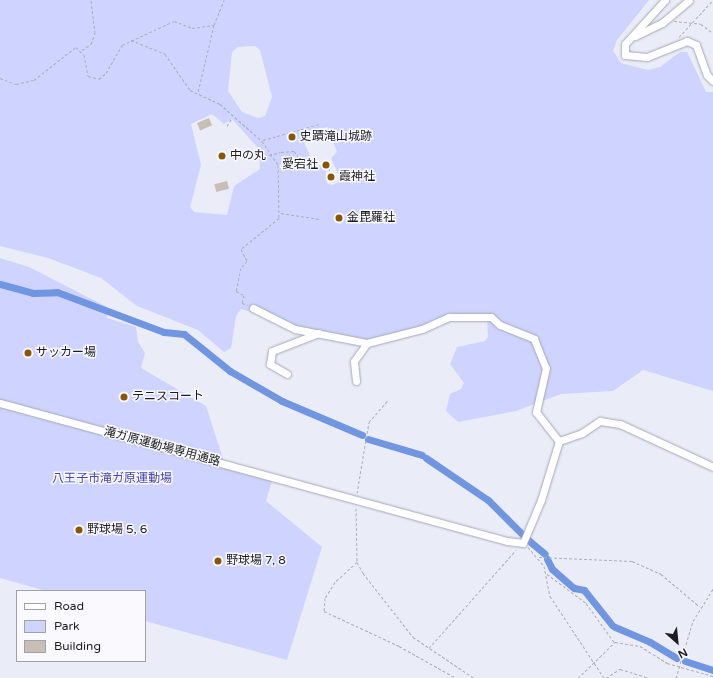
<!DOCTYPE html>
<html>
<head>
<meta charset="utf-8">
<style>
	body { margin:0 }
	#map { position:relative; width:713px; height:678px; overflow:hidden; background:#eaecf8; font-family:"Varela Round","Noto Sans JP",sans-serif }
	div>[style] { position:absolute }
	.green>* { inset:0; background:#ced4ff }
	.canal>* { height:7px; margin:-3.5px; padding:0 3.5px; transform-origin:3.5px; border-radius:3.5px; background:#7095e1 }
	.building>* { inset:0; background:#c7bfb5; transform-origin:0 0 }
	.path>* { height:1px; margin-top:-0.5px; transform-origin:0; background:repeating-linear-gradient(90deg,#acaeb7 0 3px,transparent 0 5px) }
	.roads { filter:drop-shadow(0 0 1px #a6a8b3) drop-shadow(0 0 1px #a6a8b3) }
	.minor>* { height:7px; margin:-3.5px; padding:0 3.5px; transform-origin:3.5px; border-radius:3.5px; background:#fff }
	.path-bridge>* { height:1px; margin-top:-0.5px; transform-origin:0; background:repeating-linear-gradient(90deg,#acaeb7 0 3px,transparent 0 5px) }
	.dots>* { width:11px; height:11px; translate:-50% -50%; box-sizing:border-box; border:2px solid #f9f9fe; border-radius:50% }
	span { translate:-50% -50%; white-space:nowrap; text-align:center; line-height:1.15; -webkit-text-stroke:3px #f9f9fe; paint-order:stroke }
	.poi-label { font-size:12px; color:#1c1d21 }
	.left { translate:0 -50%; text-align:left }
	.right { translate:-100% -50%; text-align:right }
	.street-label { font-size:12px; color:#1c1d21 }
	.park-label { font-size:12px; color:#4847a6 }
	.legend { position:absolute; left:16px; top:590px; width:130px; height:72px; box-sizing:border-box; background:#f9f9fe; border:1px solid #a1a1a6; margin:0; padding:5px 7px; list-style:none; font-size:12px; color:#1c1d21 }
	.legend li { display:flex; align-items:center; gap:8px; height:20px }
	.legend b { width:20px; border:1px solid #a1a1a6 }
	.north { position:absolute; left:657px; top:622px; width:40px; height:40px; -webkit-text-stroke:3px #f9f9fe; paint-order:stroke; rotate:153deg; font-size:11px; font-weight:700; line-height:16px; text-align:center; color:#1c1d21 }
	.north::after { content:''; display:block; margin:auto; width:14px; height:18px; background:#1c1d21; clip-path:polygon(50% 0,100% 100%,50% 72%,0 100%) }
</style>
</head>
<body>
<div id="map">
	<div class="green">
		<div style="clip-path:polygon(evenodd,0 0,649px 0,617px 40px,613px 51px,621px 63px,648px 70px,660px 67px,680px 52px,687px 52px,706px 92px,713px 92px,713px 391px,643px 370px,613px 391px,561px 394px,516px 411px,458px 422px,446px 411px,450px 394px,461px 389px,464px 383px,450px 364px,457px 347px,485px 341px,488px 337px,487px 317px,451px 314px,422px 327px,365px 341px,296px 326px,241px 309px,236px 316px,231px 348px,224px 352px,198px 330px,137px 306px,101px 278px,48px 258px,0 246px,0 0,255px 46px,260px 50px,272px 97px,265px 116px,258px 118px,242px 112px,228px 91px,232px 52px,238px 47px,255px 46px,0 0,212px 114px,224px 124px,232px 119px,259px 149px,260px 169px,234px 186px,227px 215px,194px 212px,190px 207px,201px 165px,191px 124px,212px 114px,0 0,328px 127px,337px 152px,331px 158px,339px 176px,338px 183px,331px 185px,327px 183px,325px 165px,315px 167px,300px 133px,328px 127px)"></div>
		<div style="clip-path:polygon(0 258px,29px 267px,105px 306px,107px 318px,136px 327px,138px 342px,145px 353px,141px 368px,206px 406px,226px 468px,272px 481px,266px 501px,322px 547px,287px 660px,145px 621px,145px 591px,46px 591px,0 578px)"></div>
	</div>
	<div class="canal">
		<div style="left:0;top:284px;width:34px;rotate:15deg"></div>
		<div style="left:33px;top:293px;width:24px;rotate:-2deg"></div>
		<div style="left:57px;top:292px;width:114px;rotate:20.5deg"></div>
		<div style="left:164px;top:332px;width:20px;rotate:6deg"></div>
		<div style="left:184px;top:334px;width:59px;rotate:38.8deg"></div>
		<div style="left:230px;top:371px;width:60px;rotate:30deg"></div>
		<div style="left:282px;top:401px;width:87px;rotate:23deg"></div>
		<div style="left:368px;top:439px;width:56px;rotate:16.5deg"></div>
		<div style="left:426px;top:458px;width:75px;rotate:34.1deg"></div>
		<div style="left:488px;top:500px;width:49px;rotate:45deg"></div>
		<div style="left:527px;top:539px;width:23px;rotate:40deg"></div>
		<div style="left:547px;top:559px;width:11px;rotate:63deg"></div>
		<div style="left:552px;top:569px;width:29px;rotate:41deg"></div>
		<div style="left:574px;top:588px;width:10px;rotate:11deg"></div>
		<div style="left:584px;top:590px;width:45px;rotate:51.3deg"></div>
		<div style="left:615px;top:627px;width:38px;rotate:23deg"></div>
		<div style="left:650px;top:642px;width:31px;rotate:31deg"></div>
		<div style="left:685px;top:661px;width:29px;rotate:18deg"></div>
	</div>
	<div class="building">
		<div style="left:209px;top:118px;width:8px;height:13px;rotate:67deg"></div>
		<div style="left:227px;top:181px;width:8px;height:13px;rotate:76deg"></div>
	</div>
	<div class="path">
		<div style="left:674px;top:21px;width:27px;rotate:6deg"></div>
		<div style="left:701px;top:24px;width:15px;rotate:37deg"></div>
		<div style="left:214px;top:25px;width:27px;rotate:-68deg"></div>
		<div style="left:679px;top:37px;width:50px;rotate:-47.4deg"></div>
		<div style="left:131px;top:40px;width:37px;rotate:22deg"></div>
		<div style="left:165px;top:54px;width:44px;rotate:55.2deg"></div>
		<div style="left:190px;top:90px;width:33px;rotate:25deg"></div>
		<div style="left:220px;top:104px;width:56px;rotate:41.4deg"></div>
		<div style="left:262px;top:141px;width:29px;rotate:56deg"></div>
		<div style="left:278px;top:165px;width:53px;rotate:88.9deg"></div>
		<div style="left:279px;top:218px;width:49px;rotate:140.8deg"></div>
		<div style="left:241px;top:249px;width:13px;rotate:63deg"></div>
		<div style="left:247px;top:261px;width:9px;rotate:131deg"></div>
		<div style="left:241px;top:268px;width:24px;rotate:102deg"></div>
		<div style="left:236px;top:291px;width:9px;rotate:27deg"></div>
		<div style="left:244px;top:295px;width:8px;rotate:104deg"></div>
		<div style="left:242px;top:303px;width:6px;rotate:18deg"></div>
		<div style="left:82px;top:50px;width:11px;rotate:-34deg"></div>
		<div style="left:91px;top:44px;width:12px;rotate:-70deg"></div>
		<div style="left:95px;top:33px;width:33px;rotate:-97deg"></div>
		<div style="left:0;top:78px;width:17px;rotate:21deg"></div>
		<div style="left:16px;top:84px;width:18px;rotate:-13deg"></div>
		<div style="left:34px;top:80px;width:53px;rotate:-38.2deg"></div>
		<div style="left:76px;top:47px;width:11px;rotate:45deg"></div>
		<div style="left:84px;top:55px;width:21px;rotate:79deg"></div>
		<div style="left:88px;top:76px;width:11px;rotate:15deg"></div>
		<div style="left:99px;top:79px;width:9px;rotate:-41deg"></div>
		<div style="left:106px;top:73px;width:32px;rotate:-60deg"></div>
		<div style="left:122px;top:45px;width:57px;rotate:-24.8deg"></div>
		<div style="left:174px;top:21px;width:19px;rotate:21deg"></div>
		<div style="left:192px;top:28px;width:22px;rotate:-8deg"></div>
		<div style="left:214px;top:25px;width:69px;rotate:103.4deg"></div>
		<div style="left:227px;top:126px;width:9px;rotate:-58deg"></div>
		<div style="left:313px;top:137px;width:10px;rotate:-84deg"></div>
		<div style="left:263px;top:140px;width:58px;rotate:-15.9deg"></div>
		<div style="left:281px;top:152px;width:13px;rotate:-4deg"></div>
		<div style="left:294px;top:151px;width:12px;rotate:55deg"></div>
		<div style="left:301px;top:161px;width:8px;rotate:14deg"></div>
		<div style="left:252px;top:159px;width:12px;rotate:-14deg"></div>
		<div style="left:328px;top:163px;width:10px;rotate:79deg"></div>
		<div style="left:281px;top:213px;width:39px;rotate:9deg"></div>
		<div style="left:357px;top:493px;width:72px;rotate:-80.4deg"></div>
		<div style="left:369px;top:422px;width:28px;rotate:-49deg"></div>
		<div style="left:356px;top:508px;width:54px;rotate:88.9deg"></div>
		<div style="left:357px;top:562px;width:13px;rotate:61deg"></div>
		<div style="left:363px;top:573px;width:81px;rotate:52deg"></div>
		<div style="left:413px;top:637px;width:73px;rotate:33.9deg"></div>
		<div style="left:528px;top:547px;width:25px;rotate:50deg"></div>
		<div style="left:544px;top:566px;width:31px;rotate:79deg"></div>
		<div style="left:550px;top:596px;width:98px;rotate:56.6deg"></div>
		<div style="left:539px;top:557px;width:93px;rotate:2.5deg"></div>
		<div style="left:632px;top:561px;width:32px;rotate:24deg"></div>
		<div style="left:661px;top:574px;width:50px;rotate:40.1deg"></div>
		<div style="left:357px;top:562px;width:30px;rotate:138deg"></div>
		<div style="left:335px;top:582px;width:19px;rotate:122deg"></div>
		<div style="left:325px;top:598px;width:13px;rotate:94deg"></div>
		<div style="left:324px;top:611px;width:83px;rotate:25deg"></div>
		<div style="left:399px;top:646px;width:65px;rotate:29.3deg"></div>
		<div style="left:547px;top:574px;width:49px;rotate:36.6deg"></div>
		<div style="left:586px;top:603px;width:48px;rotate:54.3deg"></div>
		<div style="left:429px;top:648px;width:131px;rotate:-48.4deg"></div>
		<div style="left:578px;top:678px;width:52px;rotate:-44.2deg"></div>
		<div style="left:615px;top:642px;width:25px;rotate:9deg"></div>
		<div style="left:640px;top:646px;width:32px;rotate:32deg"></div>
		<div style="left:667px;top:663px;width:48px;rotate:15.8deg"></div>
		<div style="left:606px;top:678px;width:17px;rotate:-33deg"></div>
		<div style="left:620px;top:669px;width:30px;rotate:17deg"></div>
		<div style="left:676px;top:678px;width:59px;rotate:-73.4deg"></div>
		<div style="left:693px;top:621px;width:38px;rotate:-58deg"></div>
	</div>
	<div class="roads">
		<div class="minor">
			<div style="left:665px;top:0;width:59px;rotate:132.3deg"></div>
			<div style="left:625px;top:44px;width:11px;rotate:90deg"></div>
			<div style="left:625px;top:55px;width:22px;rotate:5deg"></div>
			<div style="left:647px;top:57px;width:43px;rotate:-21.8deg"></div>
			<div style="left:687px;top:41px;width:10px;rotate:24deg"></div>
			<div style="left:696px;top:45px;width:32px;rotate:70deg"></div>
			<div style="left:707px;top:75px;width:8px;rotate:45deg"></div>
			<div style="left:635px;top:36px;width:30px;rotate:-26deg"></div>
			<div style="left:662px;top:23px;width:35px;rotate:-40deg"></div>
			<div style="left:253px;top:308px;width:47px;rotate:26.6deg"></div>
			<div style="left:295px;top:329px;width:73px;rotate:11deg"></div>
			<div style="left:367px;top:343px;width:57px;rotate:-14.3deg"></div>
			<div style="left:422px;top:329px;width:30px;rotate:-24deg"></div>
			<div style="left:449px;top:317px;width:42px"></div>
			<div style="left:491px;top:317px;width:12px;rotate:42deg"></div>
			<div style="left:500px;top:325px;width:37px;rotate:22deg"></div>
			<div style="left:534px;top:339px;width:31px;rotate:68deg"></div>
			<div style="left:546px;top:368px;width:45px;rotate:102.8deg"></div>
			<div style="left:536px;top:412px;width:37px;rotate:52deg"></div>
			<div style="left:287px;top:374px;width:20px;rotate:-150deg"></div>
			<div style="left:270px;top:364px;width:13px;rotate:-81deg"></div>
			<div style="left:272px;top:351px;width:50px;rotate:-21deg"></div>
			<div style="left:356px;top:381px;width:20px;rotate:-96deg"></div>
			<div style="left:354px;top:361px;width:22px;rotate:-54deg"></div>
			<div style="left:0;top:403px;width:525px;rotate:15.23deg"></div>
			<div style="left:507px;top:541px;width:16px;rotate:7deg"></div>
			<div style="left:523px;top:543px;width:47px;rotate:-67.3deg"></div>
			<div style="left:541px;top:500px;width:62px;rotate:-73deg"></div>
			<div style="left:559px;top:441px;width:24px;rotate:-19deg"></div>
			<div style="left:582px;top:433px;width:22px;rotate:-34deg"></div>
			<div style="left:600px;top:421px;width:20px;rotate:9deg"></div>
			<div style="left:620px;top:424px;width:102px;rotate:24.8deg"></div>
		</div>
	</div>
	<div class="path-bridge">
		<div style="left:264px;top:156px;width:17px;rotate:-13deg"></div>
	</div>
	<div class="dots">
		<div style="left:292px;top:137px;background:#8a5503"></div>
		<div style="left:222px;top:156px;background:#8a5503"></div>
		<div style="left:326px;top:165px;background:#8a5503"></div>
		<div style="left:331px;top:177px;background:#8a5503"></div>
		<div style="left:339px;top:218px;background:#8a5503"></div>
		<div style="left:28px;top:353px;background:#8a5503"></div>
		<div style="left:124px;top:397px;background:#8a5503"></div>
		<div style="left:79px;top:530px;background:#8a5503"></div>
		<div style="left:218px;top:561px;background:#8a5503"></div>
	</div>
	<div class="poi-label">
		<span class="left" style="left:300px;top:137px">史蹟滝山城跡</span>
		<span class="left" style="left:230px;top:156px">中の丸</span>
		<span class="right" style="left:318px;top:165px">愛宕社</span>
		<span class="left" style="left:339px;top:177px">霞神社</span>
		<span class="left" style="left:347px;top:218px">金毘羅社</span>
		<span class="left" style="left:36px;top:353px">サッカー場</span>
		<span class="left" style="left:132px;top:397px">テニスコート</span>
		<span class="left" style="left:87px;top:530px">野球場 5, 6</span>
		<span class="left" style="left:226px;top:561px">野球場 7, 8</span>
	</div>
	<div class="street-label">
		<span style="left:162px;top:447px;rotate:15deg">滝ガ原運動場専用通路</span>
	</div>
	<div class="park-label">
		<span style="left:112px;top:479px">八王子市滝ガ原運動場</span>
	</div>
	<ul class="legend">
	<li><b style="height:5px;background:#fff"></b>Road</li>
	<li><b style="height:11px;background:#ced4ff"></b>Park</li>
	<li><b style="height:11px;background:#c7bfb5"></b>Building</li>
	</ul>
	<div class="north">N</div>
</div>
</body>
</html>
